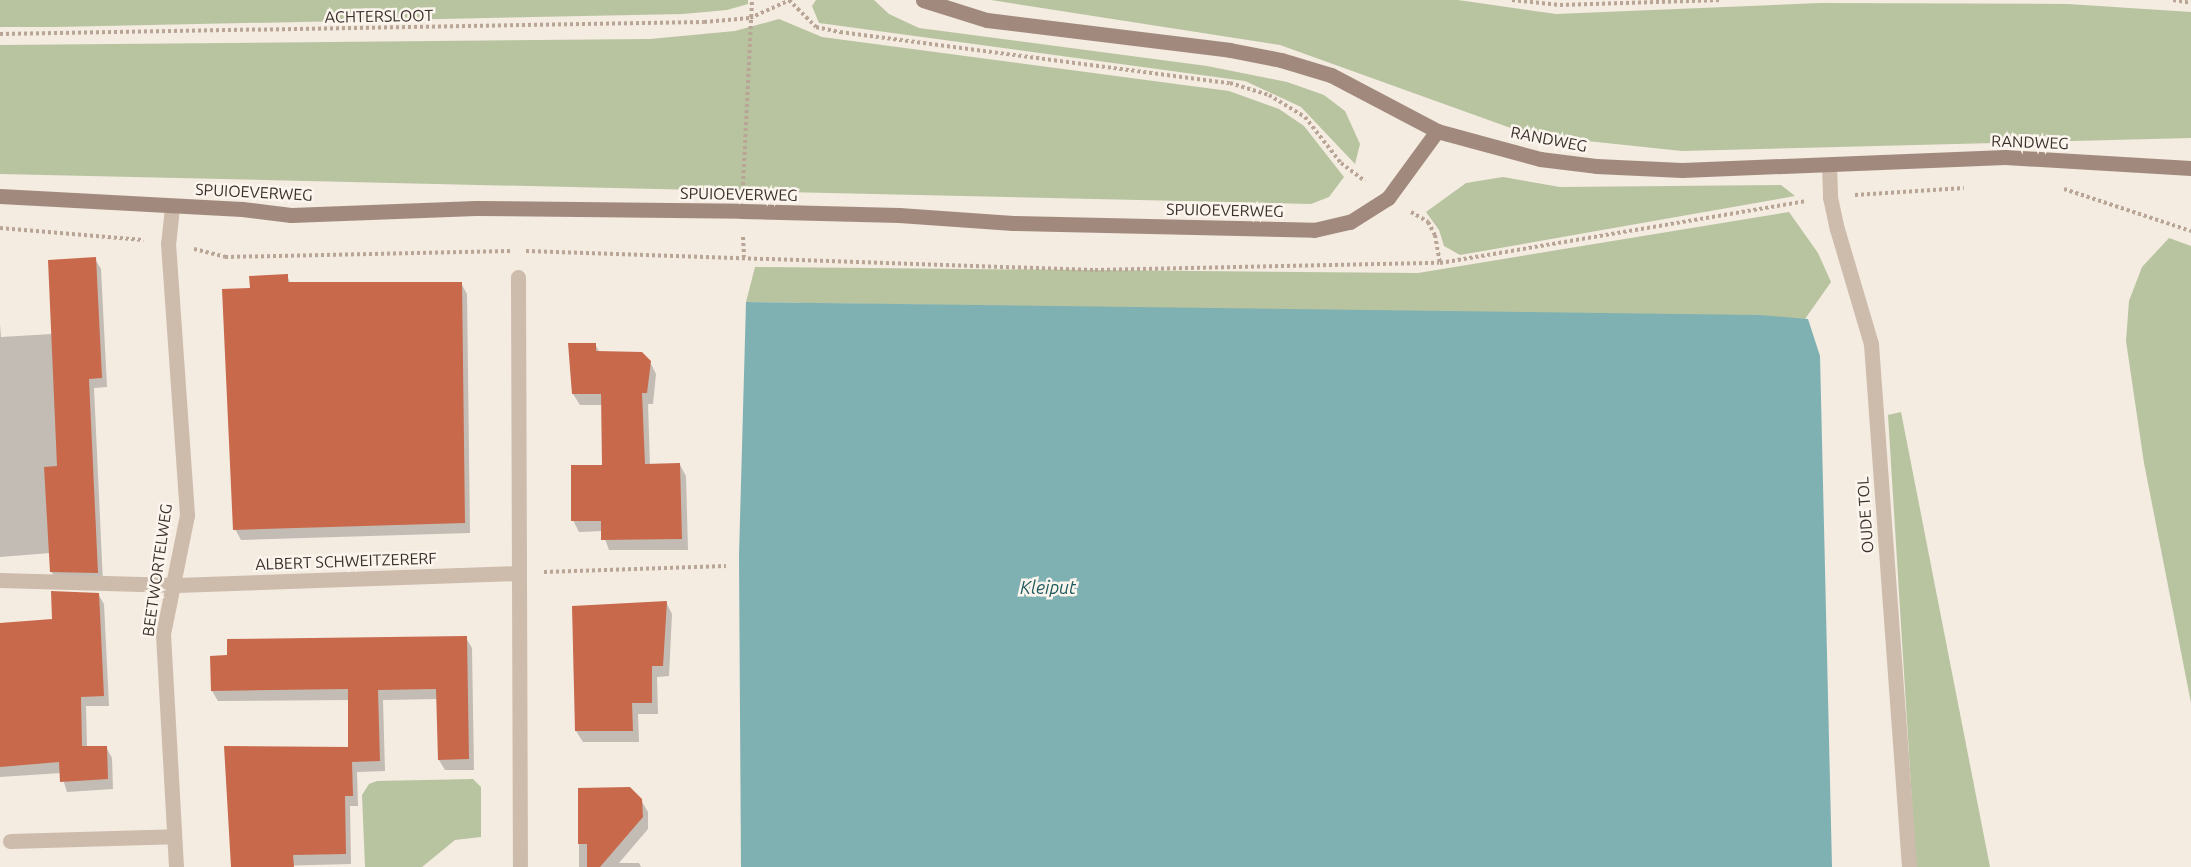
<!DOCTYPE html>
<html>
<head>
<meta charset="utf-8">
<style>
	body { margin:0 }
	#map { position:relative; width:2191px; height:867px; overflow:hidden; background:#f4ebe1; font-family:Ubuntu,sans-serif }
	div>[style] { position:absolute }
	.green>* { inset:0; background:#b8c4a0 }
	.water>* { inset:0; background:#7fb0b2 }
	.shadow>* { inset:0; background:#0003 }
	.building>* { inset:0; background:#c8694b }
	.path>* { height:4px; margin-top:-2px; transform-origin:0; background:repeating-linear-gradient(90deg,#b9a596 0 3px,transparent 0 6px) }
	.lane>* { height:15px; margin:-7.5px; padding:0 7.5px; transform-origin:7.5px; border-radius:7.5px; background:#cdbbac }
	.street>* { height:15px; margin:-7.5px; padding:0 7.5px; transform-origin:7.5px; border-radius:7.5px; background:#cdbbac }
	.secondary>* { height:15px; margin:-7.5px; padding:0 7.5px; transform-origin:7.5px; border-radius:7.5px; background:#a18a7d }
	span { translate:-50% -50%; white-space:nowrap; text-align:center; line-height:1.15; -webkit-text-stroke:5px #fbf5ee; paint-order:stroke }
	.street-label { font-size:16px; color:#3b302b }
	.water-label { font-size:18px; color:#1f5a5e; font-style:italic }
</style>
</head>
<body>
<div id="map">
	<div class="green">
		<div style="clip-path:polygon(0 0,748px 0,748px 4px,727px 10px,683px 14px,55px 27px,0 27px)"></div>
		<div style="clip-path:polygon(816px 0,874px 0,889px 14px,919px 28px,1207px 66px,1287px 82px,1324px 95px,1345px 111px,1360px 144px,1355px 164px,1301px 107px,1245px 81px,819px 23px,812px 6px)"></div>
		<div style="clip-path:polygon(991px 0,1458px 0,1556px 14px,1820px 3px,2068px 4px,2191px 12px,2191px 138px,1682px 151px,1530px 135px,1280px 45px)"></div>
		<div style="clip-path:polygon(779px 19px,822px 37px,1229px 91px,1279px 109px,1304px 126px,1344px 177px,1329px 197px,1311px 204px,0 174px,0 45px,650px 39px,735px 31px)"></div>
		<div style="clip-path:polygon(1503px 177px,1560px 187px,1781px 185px,1795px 196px,1460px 255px,1444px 246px,1439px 230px,1426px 212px,1466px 183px)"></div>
		<div style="clip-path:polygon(1789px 212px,1818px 253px,1831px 282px,1805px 319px,746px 302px,755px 267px,1418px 273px)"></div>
		<div style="clip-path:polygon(2169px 238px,2191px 246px,2191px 703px,2144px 463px,2126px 341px,2129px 301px,2142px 267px)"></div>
		<div style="clip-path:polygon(1901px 412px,1990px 867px,1916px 867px,1888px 415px)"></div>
		<div style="clip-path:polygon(473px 779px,481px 787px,481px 837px,455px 840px,422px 867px,365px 867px,362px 795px,369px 784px,377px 781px)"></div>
	</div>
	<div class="water">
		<div style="clip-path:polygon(746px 302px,1759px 315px,1808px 319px,1820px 356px,1832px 867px,741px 867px,739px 556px)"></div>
	</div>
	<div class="shadow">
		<div style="clip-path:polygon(95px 259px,101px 269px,107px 387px,94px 388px,103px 583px,57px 581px,51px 571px,50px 553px,0 557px,0 324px,1px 337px,52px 334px)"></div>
		<div style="clip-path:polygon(287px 276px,291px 284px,461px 283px,467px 294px,470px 533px,241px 540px,235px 529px,252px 289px)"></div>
		<div style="clip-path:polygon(595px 344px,600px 353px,650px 362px,656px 374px,653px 404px,648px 404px,650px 466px,680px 465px,686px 476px,688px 550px,609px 550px,602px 531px,579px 532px,573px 520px,603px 466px,602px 405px,580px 405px,573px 394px)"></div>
		<div style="clip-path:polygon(98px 594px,104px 604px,109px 706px,86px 706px,87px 747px,106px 747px,112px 758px,113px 789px,67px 792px,61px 773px,0 777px,0 624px,53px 621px)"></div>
		<div style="clip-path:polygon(666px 602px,672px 614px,669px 676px,657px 677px,658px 714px,638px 714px,639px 742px,583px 742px,576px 731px)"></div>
		<div style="clip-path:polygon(466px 638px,472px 648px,474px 770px,445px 770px,439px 760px,438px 699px,383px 700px,385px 771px,357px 772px,358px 806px,350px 806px,351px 864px,232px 867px,349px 748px,349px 700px,218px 701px,212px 691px)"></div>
		<div style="clip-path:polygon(579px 790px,641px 800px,648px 812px,648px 829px,619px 863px,639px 863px,641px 867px,579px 867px)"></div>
	</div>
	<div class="building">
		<div style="clip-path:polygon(96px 257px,102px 378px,89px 379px,98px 573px,50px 572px,44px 467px,57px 466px,48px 260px)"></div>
		<div style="clip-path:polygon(288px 274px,288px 282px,462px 282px,465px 523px,233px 530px,222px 289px,250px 288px,249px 276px)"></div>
		<div style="clip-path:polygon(568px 343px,596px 343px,596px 351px,642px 352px,651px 361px,647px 393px,642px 393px,645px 464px,680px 463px,682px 539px,601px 540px,601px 521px,571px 521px,571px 465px,602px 465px,601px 394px,572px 394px)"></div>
		<div style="clip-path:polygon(51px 591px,99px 593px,104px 696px,81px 697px,82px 746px,107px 746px,108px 779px,60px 782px,59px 762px,0 767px,0 623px,52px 619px)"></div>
		<div style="clip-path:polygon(667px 601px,663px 666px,652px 666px,652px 703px,632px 703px,633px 731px,575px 731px,572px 606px)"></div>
		<div style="clip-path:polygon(467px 636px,469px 759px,438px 760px,436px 689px,378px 690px,380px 761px,352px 762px,353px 796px,345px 796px,346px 854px,293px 855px,294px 867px,231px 867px,224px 746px,348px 747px,348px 689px,211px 691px,210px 656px,227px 655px,227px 639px)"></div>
		<div style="clip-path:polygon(630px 787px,642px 799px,643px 817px,600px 867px,587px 867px,587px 844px,578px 844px,578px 788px)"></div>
	</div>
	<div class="path">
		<div style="left:789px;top:0;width:38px;rotate:45deg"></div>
		<div style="left:816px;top:27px;width:25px;rotate:12deg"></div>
		<div style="left:840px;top:32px;width:393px;rotate:7.5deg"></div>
		<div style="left:1230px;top:83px;width:41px;rotate:17.1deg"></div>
		<div style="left:1269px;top:95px;width:42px;rotate:31.4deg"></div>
		<div style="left:1305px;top:117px;width:58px;rotate:52deg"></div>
		<div style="left:1341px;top:163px;width:30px;rotate:37deg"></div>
		<div style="left:1512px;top:0;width:48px;rotate:5.9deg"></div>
		<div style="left:1560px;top:5px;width:162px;rotate:-1.8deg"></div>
		<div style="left:2173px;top:0;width:18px;rotate:9deg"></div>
		<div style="left:0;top:34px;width:704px;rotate:-0.98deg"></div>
		<div style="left:704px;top:22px;width:46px;rotate:-5deg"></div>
		<div style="left:750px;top:18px;width:44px;rotate:-24.2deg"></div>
		<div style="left:743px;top:185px;width:185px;rotate:-87.2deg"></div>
		<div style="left:2064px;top:189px;width:134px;rotate:18.3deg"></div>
		<div style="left:1855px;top:195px;width:109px;rotate:-3.7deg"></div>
		<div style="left:1411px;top:212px;width:20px;rotate:30deg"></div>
		<div style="left:1428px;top:222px;width:15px;rotate:62deg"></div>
		<div style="left:1435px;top:235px;width:28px;rotate:80deg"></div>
		<div style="left:1440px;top:263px;width:371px;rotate:-9.6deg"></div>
		<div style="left:0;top:228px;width:144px;rotate:4.8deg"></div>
		<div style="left:743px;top:237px;width:20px;rotate:87deg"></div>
		<div style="left:194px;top:249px;width:32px;rotate:14deg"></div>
		<div style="left:225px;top:257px;width:285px;rotate:-1.2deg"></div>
		<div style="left:526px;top:251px;width:569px;rotate:1.91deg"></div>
		<div style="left:1095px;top:270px;width:344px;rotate:-1.2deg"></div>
		<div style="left:544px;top:572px;width:182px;rotate:-1.9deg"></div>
	</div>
	<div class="lane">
		<div style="left:1829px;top:165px;width:32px;rotate:88deg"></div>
		<div style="left:1830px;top:197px;width:33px;rotate:78deg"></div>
		<div style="left:1837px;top:229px;width:120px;rotate:73.5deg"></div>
		<div style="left:1871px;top:344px;width:524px;rotate:85.84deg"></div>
		<div style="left:10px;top:841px;width:164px;rotate:-1.7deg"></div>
	</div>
	<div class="street">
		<div style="left:172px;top:207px;width:36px;rotate:96deg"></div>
		<div style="left:168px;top:243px;width:273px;rotate:86deg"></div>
		<div style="left:187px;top:515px;width:121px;rotate:101.4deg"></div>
		<div style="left:163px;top:634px;width:233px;rotate:86.8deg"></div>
		<div style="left:518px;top:277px;width:590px;rotate:89.81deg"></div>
		<div style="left:0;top:580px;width:176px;rotate:1.6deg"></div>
		<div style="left:176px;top:585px;width:343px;rotate:-2deg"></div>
	</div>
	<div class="secondary">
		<div style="left:923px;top:0;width:67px;rotate:17.4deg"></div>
		<div style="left:987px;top:20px;width:245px;rotate:7deg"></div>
		<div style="left:1230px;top:50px;width:52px;rotate:11.1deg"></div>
		<div style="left:1281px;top:60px;width:52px;rotate:16.7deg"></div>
		<div style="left:1331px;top:75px;width:120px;rotate:27.8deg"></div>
		<div style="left:1437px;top:131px;width:107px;rotate:15.2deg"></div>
		<div style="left:1540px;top:159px;width:56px;rotate:7.1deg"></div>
		<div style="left:1596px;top:166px;width:86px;rotate:2.7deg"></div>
		<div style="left:1682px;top:170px;width:323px;rotate:-2.3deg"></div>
		<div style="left:2005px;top:157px;width:186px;rotate:3.4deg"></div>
		<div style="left:0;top:196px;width:242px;rotate:3.1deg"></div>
		<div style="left:242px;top:209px;width:49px;rotate:7deg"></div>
		<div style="left:291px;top:215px;width:185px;rotate:-2.2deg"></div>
		<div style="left:476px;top:208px;width:266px;rotate:0.6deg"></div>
		<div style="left:742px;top:211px;width:157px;rotate:1.5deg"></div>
		<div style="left:899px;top:215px;width:114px;rotate:4deg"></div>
		<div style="left:1013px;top:223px;width:301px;rotate:1.3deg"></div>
		<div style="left:1314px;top:230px;width:37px;rotate:-13deg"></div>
		<div style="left:1350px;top:222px;width:45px;rotate:-32.3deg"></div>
		<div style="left:1388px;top:198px;width:83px;rotate:-53.8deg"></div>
	</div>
	<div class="street-label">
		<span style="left:379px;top:16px;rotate:-1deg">ACHTERSLOOT</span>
		<span style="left:1549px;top:139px;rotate:11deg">RANDWEG</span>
		<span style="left:2030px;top:142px;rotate:2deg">RANDWEG</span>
		<span style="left:254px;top:192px;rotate:3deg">SPUIOEVERWEG</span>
		<span style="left:739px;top:194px;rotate:1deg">SPUIOEVERWEG</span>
		<span style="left:1225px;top:210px;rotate:1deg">SPUIOEVERWEG</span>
		<span style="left:1865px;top:515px;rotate:-94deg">OUDE TOL</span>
		<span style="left:346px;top:561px;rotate:-2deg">ALBERT SCHWEITZERERF</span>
		<span style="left:157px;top:570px;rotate:-82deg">BEETWORTELWEG</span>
	</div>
	<div class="water-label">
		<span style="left:1048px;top:587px">Kleiput</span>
	</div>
</div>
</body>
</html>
